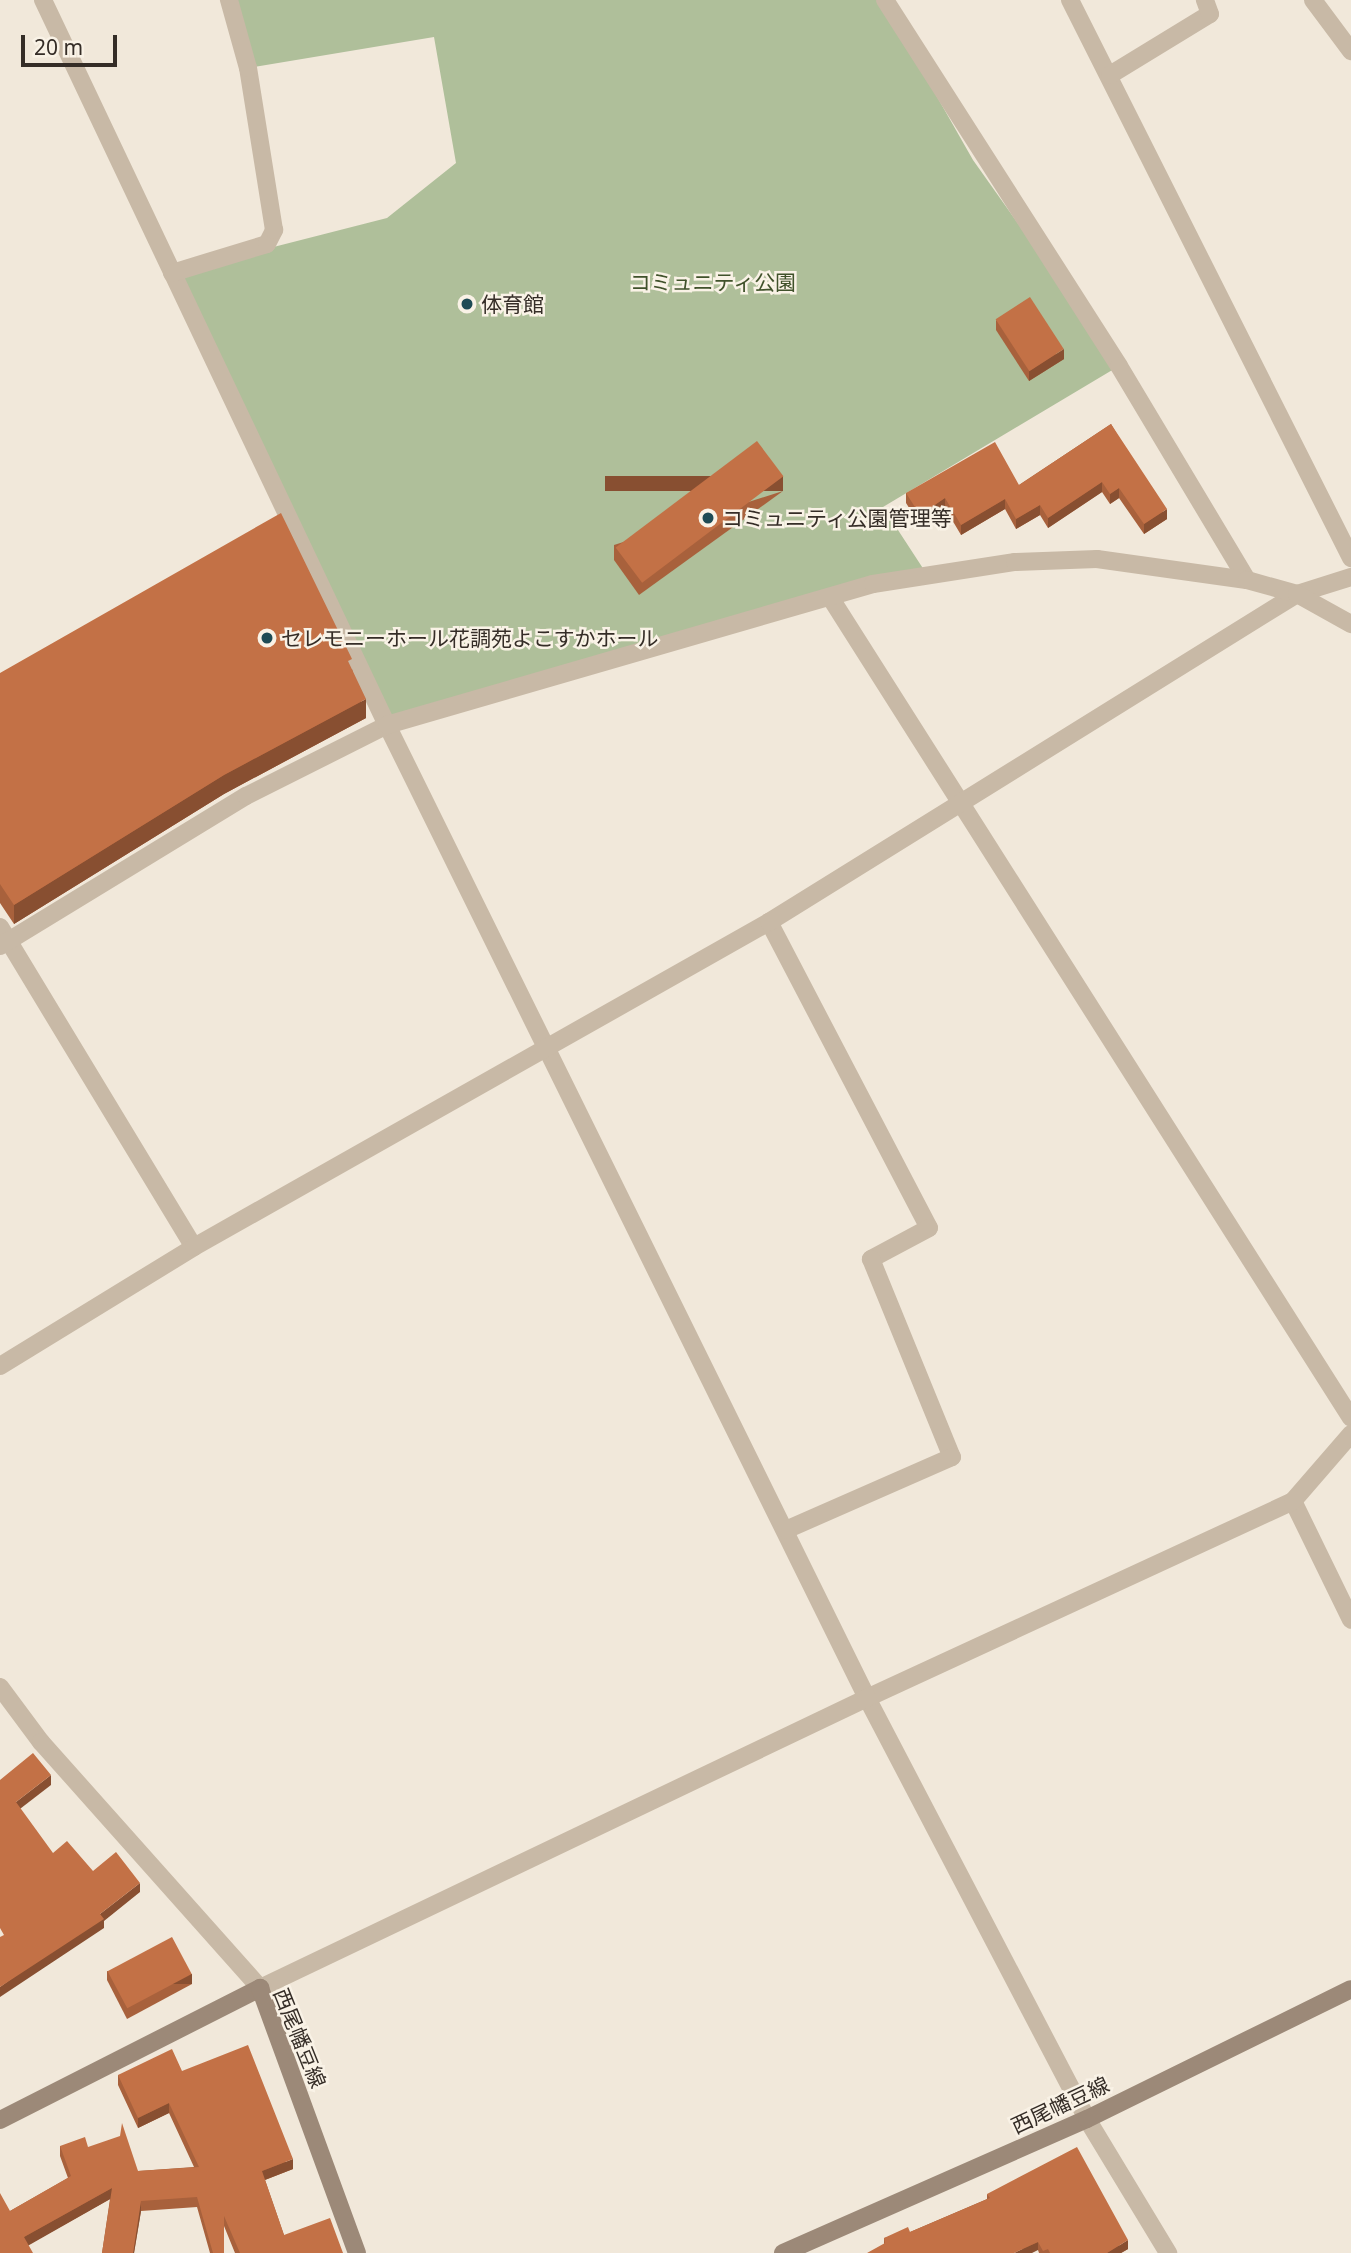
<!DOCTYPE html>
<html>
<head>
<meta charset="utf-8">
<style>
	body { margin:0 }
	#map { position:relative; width:1351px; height:2253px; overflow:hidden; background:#f1e8da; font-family:"Noto Sans","Noto Sans JP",sans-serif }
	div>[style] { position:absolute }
	.green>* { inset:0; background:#afbf9a }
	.minor>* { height:18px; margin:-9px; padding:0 9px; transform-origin:9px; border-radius:9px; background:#c8b9a6 }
	.tertiary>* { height:18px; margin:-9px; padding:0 9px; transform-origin:9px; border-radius:9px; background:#c8b9a6 }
	.secondary>* { height:18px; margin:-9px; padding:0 9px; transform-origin:9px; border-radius:9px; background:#9c8978 }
	.wall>* { inset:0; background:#a8613c }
	.shaded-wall>* { inset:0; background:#884f31; transform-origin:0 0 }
	.building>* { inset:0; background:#c37146; transform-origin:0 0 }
	.dots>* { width:19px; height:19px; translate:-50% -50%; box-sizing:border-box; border:4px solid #f9f2e6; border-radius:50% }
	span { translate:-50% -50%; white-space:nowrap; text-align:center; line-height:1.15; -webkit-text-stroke:5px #f9f2e6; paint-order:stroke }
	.park-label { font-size:21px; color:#40522b }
	.poi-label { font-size:21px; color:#352d27 }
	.left { translate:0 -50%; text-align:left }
	.street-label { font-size:21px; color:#352d27 }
	.scale { position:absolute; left:21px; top:35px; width:96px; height:32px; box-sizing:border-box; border:4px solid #352d27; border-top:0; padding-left:9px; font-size:21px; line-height:24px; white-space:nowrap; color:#352d27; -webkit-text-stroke:5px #f9f2e6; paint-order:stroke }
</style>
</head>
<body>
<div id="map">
	<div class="green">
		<div style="clip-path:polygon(229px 0,882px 0,973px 160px,1119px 366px,883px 507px,926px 573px,387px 725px,172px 273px,387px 218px,456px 163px,434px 37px,248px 68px)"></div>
	</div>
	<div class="minor">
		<div style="left:43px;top:0;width:802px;rotate:64.62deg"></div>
		<div style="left:387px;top:725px;width:1085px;rotate:63.74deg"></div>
		<div style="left:867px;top:1698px;width:475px;rotate:62.4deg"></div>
		<div style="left:1087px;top:2119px;width:157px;rotate:58.8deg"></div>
		<div style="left:1070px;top:0;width:625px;rotate:63.27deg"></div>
		<div style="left:1313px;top:0;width:64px;rotate:53.3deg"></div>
		<div style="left:1110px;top:75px;width:117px;rotate:-31.4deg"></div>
		<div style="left:1210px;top:14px;width:15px;rotate:-110deg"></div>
		<div style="left:172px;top:273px;width:99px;rotate:-17deg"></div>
		<div style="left:267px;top:244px;width:16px;rotate:-63deg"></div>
		<div style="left:274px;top:230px;width:164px;rotate:-99.1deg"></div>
		<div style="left:248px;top:68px;width:71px;rotate:-105.6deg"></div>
		<div style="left:830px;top:597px;width:972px;rotate:57.6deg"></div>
		<div style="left:769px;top:922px;width:345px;rotate:62.4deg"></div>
		<div style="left:929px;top:1228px;width:66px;rotate:151.9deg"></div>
		<div style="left:871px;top:1259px;width:214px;rotate:67.8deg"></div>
		<div style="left:952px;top:1457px;width:181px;rotate:156.3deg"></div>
		<div style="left:0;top:927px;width:374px;rotate:58.8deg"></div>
		<div style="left:0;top:1366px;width:228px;rotate:-31.5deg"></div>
		<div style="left:194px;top:1247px;width:660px;rotate:-29.48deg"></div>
		<div style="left:769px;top:922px;width:622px;rotate:-31.85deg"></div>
		<div style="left:1297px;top:594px;width:57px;rotate:-17.5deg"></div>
		<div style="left:1293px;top:1501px;width:132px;rotate:64deg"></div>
		<div style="left:867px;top:1698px;width:469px;rotate:-24.8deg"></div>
		<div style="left:1293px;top:1501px;width:89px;rotate:-49.1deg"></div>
	</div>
	<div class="tertiary">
		<div style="left:885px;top:0;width:434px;rotate:57.4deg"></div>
		<div style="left:1119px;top:366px;width:249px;rotate:59.1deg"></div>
		<div style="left:0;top:946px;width:288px;rotate:-31.4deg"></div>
		<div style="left:246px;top:796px;width:158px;rotate:-26.7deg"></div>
		<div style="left:387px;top:725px;width:506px;rotate:-16.18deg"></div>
		<div style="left:873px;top:584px;width:144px;rotate:-8.8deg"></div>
		<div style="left:1015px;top:562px;width:82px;rotate:-2.1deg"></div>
		<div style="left:1097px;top:559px;width:151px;rotate:8deg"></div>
		<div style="left:1247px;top:580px;width:52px;rotate:15.6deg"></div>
		<div style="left:1297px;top:594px;width:62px;rotate:29.1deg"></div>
		<div style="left:0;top:1687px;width:69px;rotate:53.3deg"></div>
		<div style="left:41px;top:1742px;width:329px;rotate:48.3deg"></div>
		<div style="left:260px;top:1988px;width:673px;rotate:-25.54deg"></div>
	</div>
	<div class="secondary">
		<div style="left:0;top:2120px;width:292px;rotate:-26.9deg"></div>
		<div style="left:260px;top:1988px;width:282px;rotate:69.9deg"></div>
		<div style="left:783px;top:2253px;width:332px;rotate:-23.8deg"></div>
		<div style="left:1087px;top:2119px;width:294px;rotate:-26.2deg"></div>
	</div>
	<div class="wall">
		<div style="clip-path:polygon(996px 320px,1064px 359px,1029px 381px,996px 330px)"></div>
		<div style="clip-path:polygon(1111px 424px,1167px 519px,1144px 534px,1119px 498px,1110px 504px,1102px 492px,1048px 528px,1040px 515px,1016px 529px,1005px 509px,961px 535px,945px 508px,920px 525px,906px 503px,906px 493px,1019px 485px)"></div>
		<div style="clip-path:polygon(783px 491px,639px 595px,614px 560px,614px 545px)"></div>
		<div style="clip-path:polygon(352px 669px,366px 718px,224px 794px,14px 924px,0 903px,0 673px)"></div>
		<div style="clip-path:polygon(107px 1971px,192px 1984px,127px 2019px,107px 1980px)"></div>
		<div style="clip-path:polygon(182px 2071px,293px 2169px,265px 2180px,284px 2235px,343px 2253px,235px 2253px,224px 2226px,224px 2253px,210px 2253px,197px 2207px,141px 2211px,134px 2253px,102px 2253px,110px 2199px,28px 2245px,10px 2211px,68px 2178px,60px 2156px,60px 2146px,88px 2147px,138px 2171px,194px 2167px,169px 2113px,138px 2128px,118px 2085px,118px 2075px)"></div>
		<div style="clip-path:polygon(987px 2194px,1128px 2249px,1121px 2253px,1039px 2253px,1038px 2250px,884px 2244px,884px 2238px,910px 2232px,987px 2199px)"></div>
	</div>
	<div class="shaded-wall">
		<div style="clip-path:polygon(1064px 349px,1064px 359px,1029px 381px,1029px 371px)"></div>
		<div style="left:783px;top:476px;width:15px;height:178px;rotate:90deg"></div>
		<div style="clip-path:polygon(1102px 482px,1102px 492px,1048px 528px,1048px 518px)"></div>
		<div style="clip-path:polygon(1119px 488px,1119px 498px,1110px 504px,1110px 494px)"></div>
		<div style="clip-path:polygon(945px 498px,945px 508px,920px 525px,920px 515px)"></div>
		<div style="clip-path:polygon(1005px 499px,1005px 509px,961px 535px,961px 525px)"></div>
		<div style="clip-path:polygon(1040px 505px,1040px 515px,1016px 529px,1016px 519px)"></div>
		<div style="clip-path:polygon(1167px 509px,1167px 519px,1144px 534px,1144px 524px)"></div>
		<div style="clip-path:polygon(366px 699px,366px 718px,224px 794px,14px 924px,14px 905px,224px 775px)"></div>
		<div style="clip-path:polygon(51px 1775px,51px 1785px,16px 1812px,16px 1802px)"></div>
		<div style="clip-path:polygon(140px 1883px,140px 1892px,104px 1921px,104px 1928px,0 1997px,0 1987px,100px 1914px)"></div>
		<div style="left:192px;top:1974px;width:10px;height:74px;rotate:90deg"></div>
		<div style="clip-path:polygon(169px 2103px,169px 2113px,138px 2128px,138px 2118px)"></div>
		<div style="clip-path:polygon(293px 2159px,293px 2169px,262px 2181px,262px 2171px)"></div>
		<div style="clip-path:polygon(112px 2188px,112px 2198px,24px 2248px,24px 2237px)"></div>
		<div style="clip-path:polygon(141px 2201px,141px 2211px,134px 2253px,133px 2253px)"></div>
		<div style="clip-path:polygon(1128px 2240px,1128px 2249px,1121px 2253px,1107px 2253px)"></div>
		<div style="clip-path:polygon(1038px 2242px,1038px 2250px,1032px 2253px,1014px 2253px)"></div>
	</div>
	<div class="building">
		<div style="left:1030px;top:297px;width:62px;height:41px;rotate:57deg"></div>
		<div style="clip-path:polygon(1111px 424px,1167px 509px,1144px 524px,1119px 488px,1110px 494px,1102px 482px,1048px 518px,1040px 505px,1016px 519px,1005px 499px,961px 525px,945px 498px,920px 515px,906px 493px,995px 442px,1019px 485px)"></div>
		<div style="left:757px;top:441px;width:44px;height:177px;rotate:53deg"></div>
		<div style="clip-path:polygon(281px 513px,352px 659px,348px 661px,366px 699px,224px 775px,14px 905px,0 884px,0 673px)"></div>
		<div style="clip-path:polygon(33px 1753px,51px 1775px,16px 1802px,53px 1853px,67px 1841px,93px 1871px,116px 1852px,140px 1883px,100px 1914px,104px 1919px,0 1987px,0 1937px,4px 1935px,0 1928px,0 1780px)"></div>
		<div style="left:172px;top:1937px;width:42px;height:73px;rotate:62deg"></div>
		<div style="clip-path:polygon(248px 2045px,293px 2159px,262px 2171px,284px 2235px,330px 2218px,343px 2253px,240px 2253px,224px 2216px,224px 2253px,213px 2253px,197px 2197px,141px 2201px,133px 2253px,102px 2253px,112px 2188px,24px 2237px,33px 2253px,0 2253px,0 2193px,10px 2211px,71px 2176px,60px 2146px,85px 2137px,88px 2147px,120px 2136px,122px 2123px,138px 2171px,199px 2167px,169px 2103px,138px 2118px,118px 2075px,172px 2049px,182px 2071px)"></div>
		<div style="clip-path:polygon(1077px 2147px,1128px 2240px,1107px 2253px,1050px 2253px,1048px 2249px,1043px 2251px,1038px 2242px,1014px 2253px,867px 2253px,885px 2243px,884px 2238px,908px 2227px,910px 2232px,990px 2198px,987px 2194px)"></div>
	</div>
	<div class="dots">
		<div style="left:467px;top:304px;background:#1e4b55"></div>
		<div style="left:708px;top:518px;background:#1e4b55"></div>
		<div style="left:267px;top:638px;background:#1e4b55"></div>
	</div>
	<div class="park-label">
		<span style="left:713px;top:282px">コミュニティ公園</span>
	</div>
	<div class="poi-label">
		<span class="left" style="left:481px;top:304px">体育館</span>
		<span class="left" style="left:722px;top:518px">コミュニティ公園管理等</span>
		<span class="left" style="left:281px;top:638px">セレモニーホール花調苑よこすかホール</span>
	</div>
	<div class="street-label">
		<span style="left:300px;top:2038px;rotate:68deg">西尾幡豆線</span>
		<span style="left:1060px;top:2105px;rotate:-25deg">西尾幡豆線</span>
	</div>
	<div class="scale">20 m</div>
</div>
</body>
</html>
